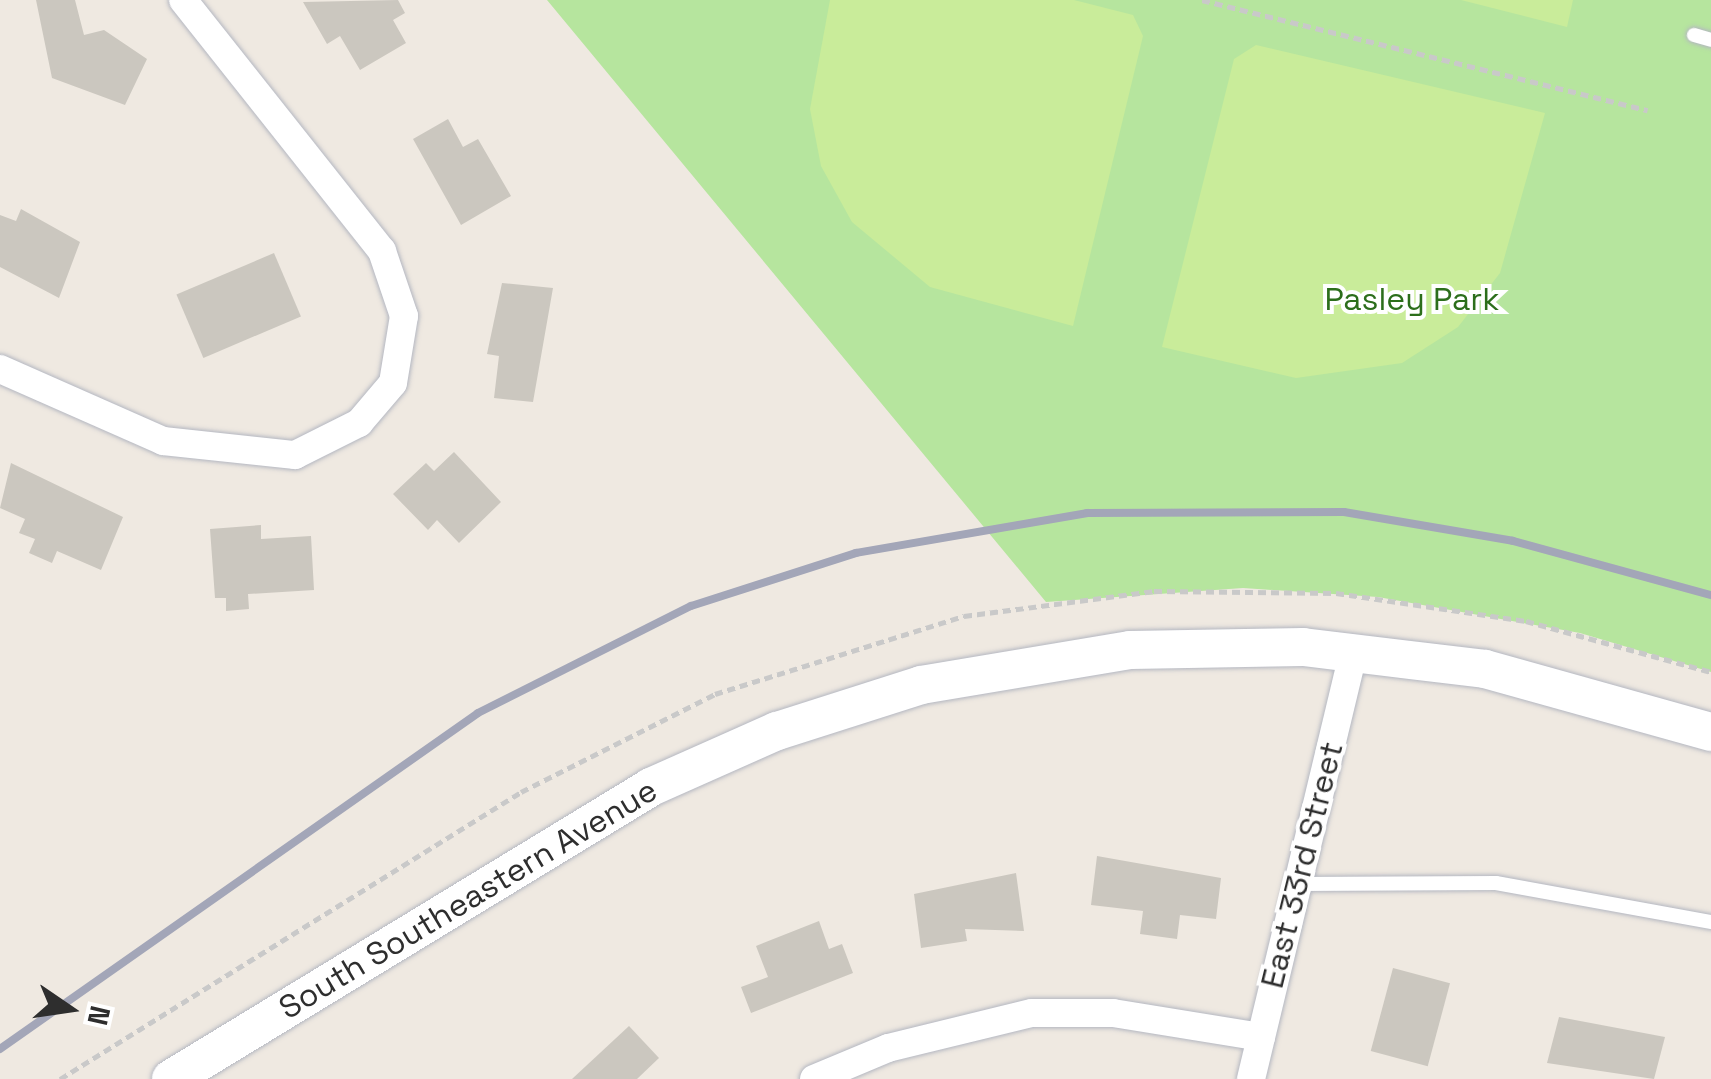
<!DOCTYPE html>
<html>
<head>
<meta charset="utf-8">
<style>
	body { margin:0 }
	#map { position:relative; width:1711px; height:1079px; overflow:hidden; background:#efe9e1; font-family:"Space Grotesk",sans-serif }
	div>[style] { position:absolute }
	.green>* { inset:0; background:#b6e59e }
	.pitch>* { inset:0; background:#c9ec9a }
	.building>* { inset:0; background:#cbc7bf; transform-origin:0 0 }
	.path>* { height:5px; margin-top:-2.5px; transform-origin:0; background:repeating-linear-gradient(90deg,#c9c9c9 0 8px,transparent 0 13px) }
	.roads { filter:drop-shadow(0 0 2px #b4b7c1) drop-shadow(0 0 2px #b4b7c1) }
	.service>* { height:14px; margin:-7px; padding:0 7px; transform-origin:7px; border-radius:7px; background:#fff }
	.minor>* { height:28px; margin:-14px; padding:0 14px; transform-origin:14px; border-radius:14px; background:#fff }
	.secondary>* { height:38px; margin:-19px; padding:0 19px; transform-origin:19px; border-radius:19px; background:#fff }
	.rail>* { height:8px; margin:-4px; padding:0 4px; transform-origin:4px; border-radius:4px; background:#a3a6b8 }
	span { translate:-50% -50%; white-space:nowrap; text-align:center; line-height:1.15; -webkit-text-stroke:8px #fff; paint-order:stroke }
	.park-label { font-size:32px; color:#2c6e1b }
	.street-label { font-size:32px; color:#2e2e2e }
	.north { position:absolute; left:20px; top:959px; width:100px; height:100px; -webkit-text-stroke:8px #fff; paint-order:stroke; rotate:103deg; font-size:28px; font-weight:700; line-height:40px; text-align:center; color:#2e2e2e }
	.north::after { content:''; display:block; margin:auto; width:35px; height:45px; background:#2e2e2e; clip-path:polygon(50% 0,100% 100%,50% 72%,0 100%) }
</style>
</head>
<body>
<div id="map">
	<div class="green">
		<div style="clip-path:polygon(547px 0,1711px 0,1711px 672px,1580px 633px,1378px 597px,1243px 588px,1046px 602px)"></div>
	</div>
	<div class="pitch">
		<div style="clip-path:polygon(830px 0,1074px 0,1133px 15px,1143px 36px,1073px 326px,930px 287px,852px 222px,821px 166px,810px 109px)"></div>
		<div style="clip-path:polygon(1461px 0,1573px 0,1567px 27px)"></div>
		<div style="clip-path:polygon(1256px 45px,1545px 113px,1500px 273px,1458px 327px,1402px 363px,1296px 378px,1162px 347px,1234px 59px)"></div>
	</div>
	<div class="building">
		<div style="clip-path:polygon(36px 0,75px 0,84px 35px,104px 30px,147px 59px,125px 105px,52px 78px)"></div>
		<div style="clip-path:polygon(398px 0,405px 13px,393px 20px,406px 43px,360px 70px,340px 36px,327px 44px,303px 2px)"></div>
		<div style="clip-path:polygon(448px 119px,463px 147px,478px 139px,511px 196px,461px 225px,413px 139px)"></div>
		<div style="clip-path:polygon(21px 209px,80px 242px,59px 298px,0 267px,0 215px,16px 221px)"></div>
		<div style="left:274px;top:253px;width:69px;height:106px;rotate:67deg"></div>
		<div style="clip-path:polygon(502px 283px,553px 288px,533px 402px,494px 398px,499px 356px,487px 354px)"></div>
		<div style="clip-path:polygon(454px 452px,501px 502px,459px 543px,437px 520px,428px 530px,393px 494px,426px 463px,434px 471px)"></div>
		<div style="clip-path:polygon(11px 463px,123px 517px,101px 570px,57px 551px,52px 563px,29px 553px,35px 539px,19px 533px,25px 519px,0 508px)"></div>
		<div style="clip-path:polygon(261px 525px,261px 539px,311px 536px,314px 590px,248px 594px,249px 609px,226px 611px,226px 598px,215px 598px,210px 529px)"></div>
		<div style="clip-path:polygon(1097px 856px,1221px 878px,1216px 919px,1180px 915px,1177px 939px,1140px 934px,1143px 911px,1091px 905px)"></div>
		<div style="clip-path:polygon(1016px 873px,1024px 931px,965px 929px,967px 941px,921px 948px,914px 894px)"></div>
		<div style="clip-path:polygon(819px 921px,829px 949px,842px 944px,853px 973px,751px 1013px,741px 987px,768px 977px,756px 946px)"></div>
		<div style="left:1393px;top:968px;width:59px;height:86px;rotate:15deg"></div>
		<div style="clip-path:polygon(1559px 1017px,1665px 1037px,1654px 1079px,1547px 1063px)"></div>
		<div style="clip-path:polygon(629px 1026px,659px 1058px,637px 1079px,572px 1079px)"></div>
	</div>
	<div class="path">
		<div style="left:1202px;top:0;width:459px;rotate:13.9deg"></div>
		<div style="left:60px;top:1079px;width:543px;rotate:-31.9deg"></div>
		<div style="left:521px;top:792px;width:217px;rotate:-26.8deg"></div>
		<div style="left:715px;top:694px;width:261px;rotate:-17.4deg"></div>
		<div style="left:964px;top:616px;width:192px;rotate:-7.5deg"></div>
		<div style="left:1154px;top:591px;width:182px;rotate:0.6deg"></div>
		<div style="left:1336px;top:593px;width:192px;rotate:8.4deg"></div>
		<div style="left:1526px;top:621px;width:192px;rotate:15.4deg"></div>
	</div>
	<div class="roads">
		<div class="service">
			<div style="left:1694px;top:35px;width:18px;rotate:16deg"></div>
			<div style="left:1298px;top:884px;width:198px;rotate:-0.3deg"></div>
			<div style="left:1496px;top:883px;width:219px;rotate:10.3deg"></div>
		</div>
		<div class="minor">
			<div style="left:0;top:369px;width:178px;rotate:23.8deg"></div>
			<div style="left:163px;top:441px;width:133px;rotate:6.1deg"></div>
			<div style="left:295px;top:455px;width:72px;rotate:-26.6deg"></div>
			<div style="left:359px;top:423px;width:52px;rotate:-49.6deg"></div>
			<div style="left:393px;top:383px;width:68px;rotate:-80.7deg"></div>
			<div style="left:404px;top:316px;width:69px;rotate:-108.7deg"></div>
			<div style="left:382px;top:251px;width:320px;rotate:-128.4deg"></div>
			<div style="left:814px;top:1079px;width:80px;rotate:-22.7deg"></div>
			<div style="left:888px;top:1048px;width:148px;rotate:-13.7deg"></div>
			<div style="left:1032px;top:1013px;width:81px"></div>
			<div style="left:1113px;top:1013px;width:150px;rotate:9.2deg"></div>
			<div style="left:1251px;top:1079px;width:440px;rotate:-76.5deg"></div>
		</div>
		<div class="secondary">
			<div style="left:171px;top:1079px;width:562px;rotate:-31.31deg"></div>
			<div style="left:651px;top:787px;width:138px;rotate:-24deg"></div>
			<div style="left:777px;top:731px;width:151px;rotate:-17.7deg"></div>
			<div style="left:921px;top:685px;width:212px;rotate:-9.5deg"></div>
			<div style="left:1130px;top:650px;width:173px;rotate:-1deg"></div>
			<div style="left:1303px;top:647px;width:183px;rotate:6.9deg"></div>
			<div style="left:1485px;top:669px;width:235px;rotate:15.6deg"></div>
		</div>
	</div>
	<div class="rail">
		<div style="left:0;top:1049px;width:584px;rotate:-35.1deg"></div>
		<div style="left:478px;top:713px;width:238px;rotate:-26.7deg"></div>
		<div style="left:691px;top:606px;width:173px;rotate:-17.8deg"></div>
		<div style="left:856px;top:553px;width:234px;rotate:-9.8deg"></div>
		<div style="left:1087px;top:513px;width:257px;rotate:-0.2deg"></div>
		<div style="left:1344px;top:512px;width:171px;rotate:9.7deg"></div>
		<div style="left:1513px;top:541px;width:205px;rotate:15.3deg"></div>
	</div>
	<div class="park-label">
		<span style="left:1412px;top:299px">Pasley Park</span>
	</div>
	<div class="street-label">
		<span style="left:1302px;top:865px;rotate:-76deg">East 33rd Street</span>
		<span style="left:468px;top:899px;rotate:-31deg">South Southeastern Avenue</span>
	</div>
	<div class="north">N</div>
</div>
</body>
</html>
